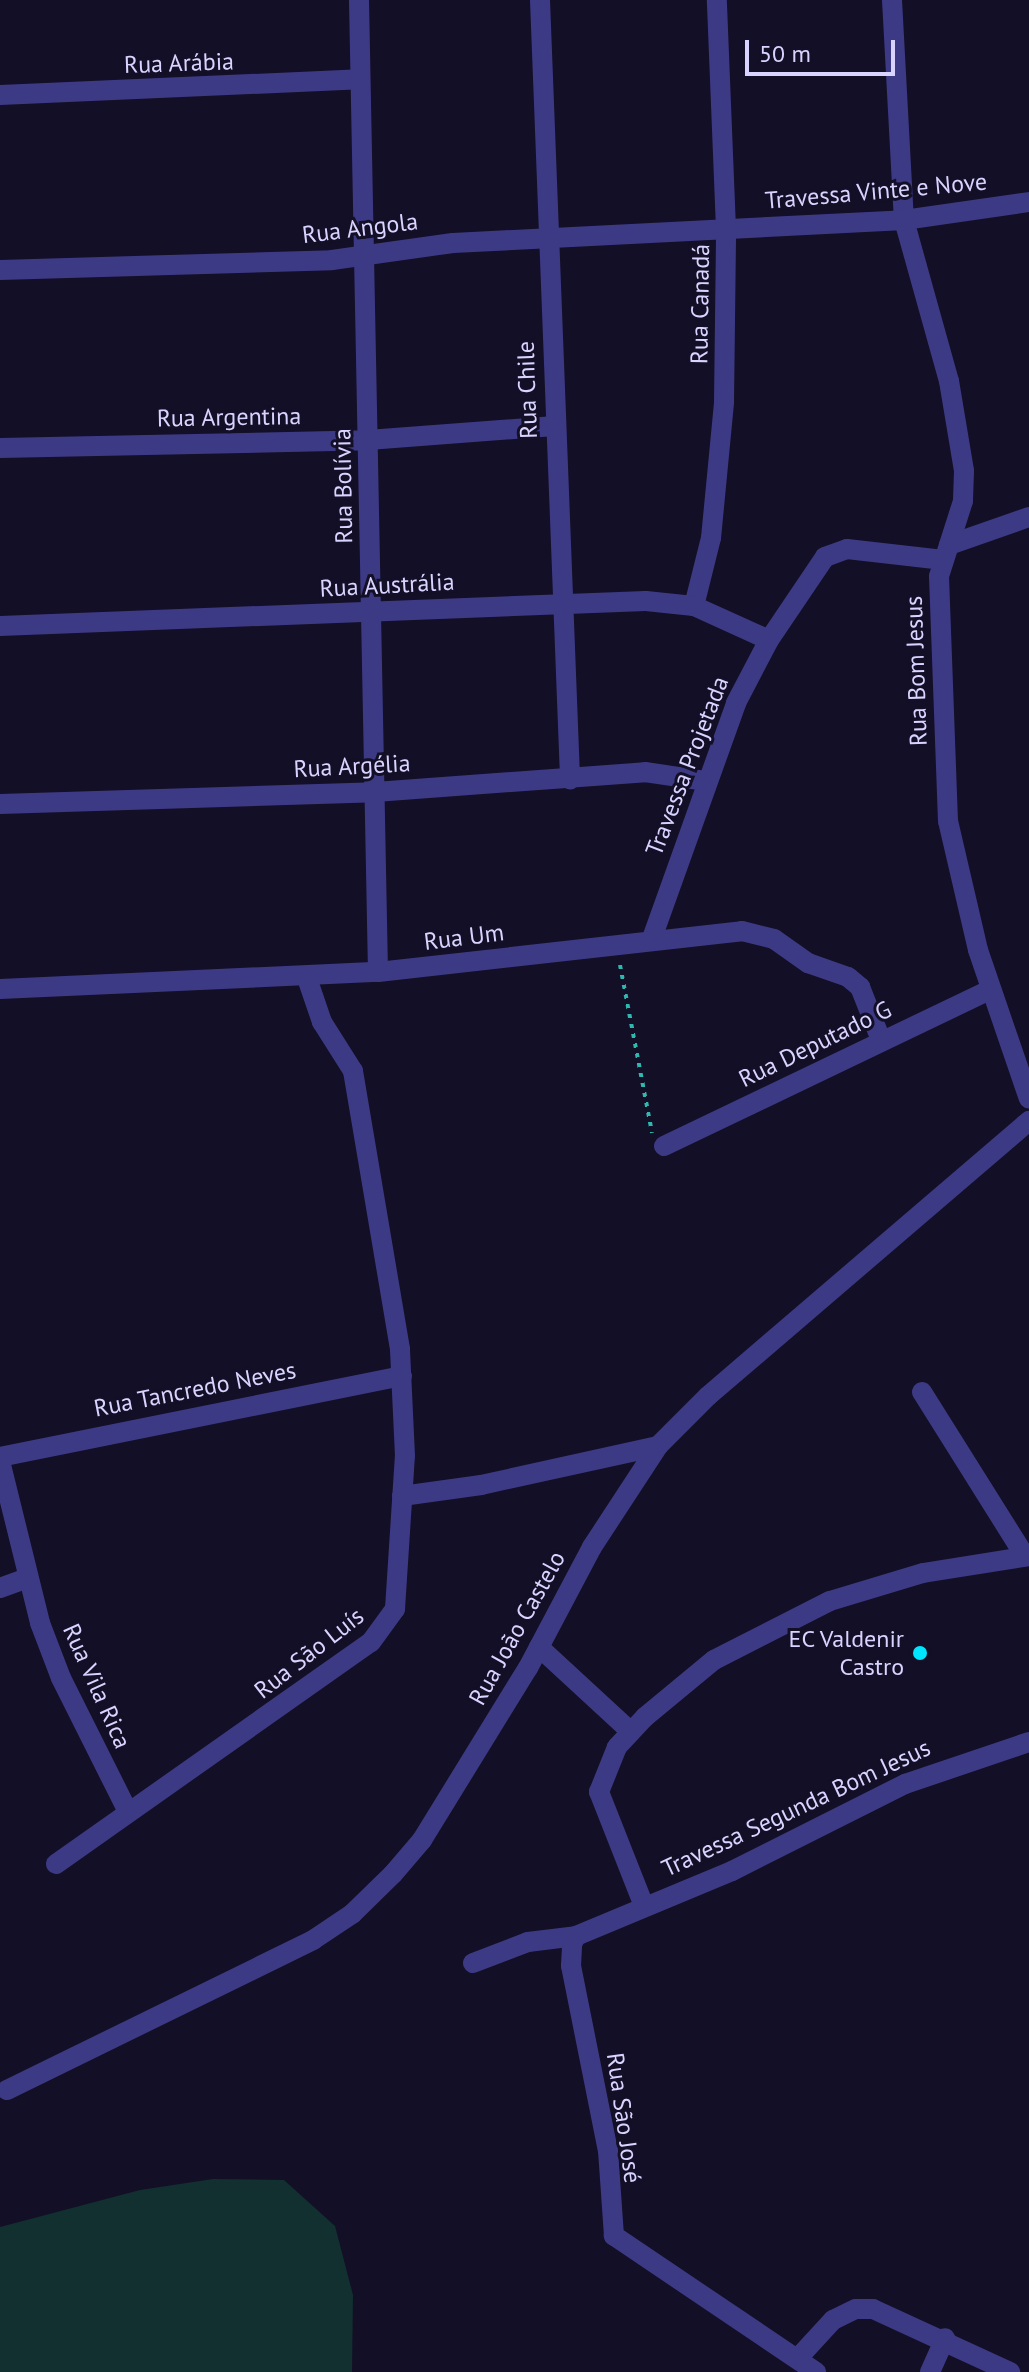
<!DOCTYPE html>
<html>
<head>
<meta charset="utf-8">
<style>
	body { margin:0 }
	#map { position:relative; width:1029px; height:2372px; overflow:hidden; background:#130f26; font-family:"PT Sans",sans-serif }
	div>[style] { position:absolute }
	.green>* { inset:0; background:#12302f }
	.path>* { height:4px; margin-top:-2px; transform-origin:0; background:repeating-linear-gradient(90deg,#2fb8b0 0 4px,transparent 0 10px) }
	.minor>* { height:20px; margin:-10px; padding:0 10px; transform-origin:10px; border-radius:10px; background:#3d3a85 }
	.dots>* { width:22px; height:22px; translate:-50% -50%; box-sizing:border-box; border:4px solid #130f26; border-radius:50% }
	span { translate:-50% -50%; white-space:nowrap; text-align:center; line-height:1.15; -webkit-text-stroke:6px #130f26; paint-order:stroke }
	.street-label { font-size:24px; color:#d9d4ff }
	.poi-label { font-size:24px; color:#d9d4ff }
	.right { translate:-100% -50%; text-align:right }
	.scale { position:absolute; left:745px; top:40px; width:150px; height:36px; box-sizing:border-box; border:4px solid #d9d4ff; border-top:0; padding-left:10px; font-size:24px; line-height:28px; white-space:nowrap; color:#d9d4ff; -webkit-text-stroke:6px #130f26; paint-order:stroke }
</style>
</head>
<body>
<div id="map">
	<div class="green">
		<div style="clip-path:polygon(213px 2179px,284px 2180px,335px 2226px,353px 2295px,352px 2372px,0 2372px,0 2227px,140px 2190px)"></div>
	</div>
	<div class="path">
		<div style="left:620px;top:965px;width:171px;rotate:79.2deg"></div>
	</div>
	<div class="minor">
		<div style="left:359px;top:0;width:972px;rotate:88.88deg"></div>
		<div style="left:540px;top:0;width:780px;rotate:87.79deg"></div>
		<div style="left:892px;top:0;width:220px;rotate:86.9deg"></div>
		<div style="left:904px;top:220px;width:167px;rotate:74.4deg"></div>
		<div style="left:949px;top:381px;width:91px;rotate:80.5deg"></div>
		<div style="left:964px;top:471px;width:30px;rotate:92deg"></div>
		<div style="left:963px;top:501px;width:79px;rotate:107.7deg"></div>
		<div style="left:939px;top:576px;width:245px;rotate:87.9deg"></div>
		<div style="left:948px;top:821px;width:132px;rotate:76.9deg"></div>
		<div style="left:978px;top:950px;width:157px;rotate:71.1deg"></div>
		<div style="left:0;top:95px;width:360px;rotate:-2.5deg"></div>
		<div style="left:0;top:270px;width:332px;rotate:-1.7deg"></div>
		<div style="left:332px;top:260px;width:122px;rotate:-8deg"></div>
		<div style="left:453px;top:243px;width:452px;rotate:-2.9deg"></div>
		<div style="left:904px;top:220px;width:126px;rotate:-8.2deg"></div>
		<div style="left:0;top:448px;width:368px;rotate:-1.2deg"></div>
		<div style="left:368px;top:440px;width:187px;rotate:-4.3deg"></div>
		<div style="left:949px;top:545px;width:85px;rotate:-19.3deg"></div>
		<div style="left:694px;top:606px;width:70px;rotate:-76deg"></div>
		<div style="left:711px;top:538px;width:137px;rotate:-84.5deg"></div>
		<div style="left:724px;top:402px;width:173px;rotate:-89.3deg"></div>
		<div style="left:726px;top:229px;width:229px;rotate:-92.3deg"></div>
		<div style="left:0;top:626px;width:646px;rotate:-2.22deg"></div>
		<div style="left:646px;top:601px;width:48px;rotate:5.9deg"></div>
		<div style="left:694px;top:606px;width:82px;rotate:24.4deg"></div>
		<div style="left:0;top:804px;width:375px;rotate:-1.8deg"></div>
		<div style="left:375px;top:792px;width:271px;rotate:-4.2deg"></div>
		<div style="left:645px;top:772px;width:62px;rotate:8.4deg"></div>
		<div style="left:651px;top:941px;width:253px;rotate:-70.3deg"></div>
		<div style="left:736px;top:703px;width:71px;rotate:-62.4deg"></div>
		<div style="left:769px;top:640px;width:100px;rotate:-56deg"></div>
		<div style="left:825px;top:557px;width:23px;rotate:-20deg"></div>
		<div style="left:847px;top:549px;width:97px;rotate:6.5deg"></div>
		<div style="left:0;top:989px;width:378px;rotate:-2.6deg"></div>
		<div style="left:378px;top:972px;width:366px;rotate:-6.4deg"></div>
		<div style="left:742px;top:931px;width:33px;rotate:14deg"></div>
		<div style="left:774px;top:939px;width:42px;rotate:35.2deg"></div>
		<div style="left:808px;top:963px;width:42px;rotate:19.3deg"></div>
		<div style="left:848px;top:977px;width:16px;rotate:40deg"></div>
		<div style="left:860px;top:987px;width:57px;rotate:68.4deg"></div>
		<div style="left:664px;top:1146px;width:361px;rotate:-25.6deg"></div>
		<div style="left:922px;top:1392px;width:194px;rotate:57.9deg"></div>
		<div style="left:0;top:1457px;width:410px;rotate:-11.4deg"></div>
		<div style="left:0;top:1461px;width:167px;rotate:76.1deg"></div>
		<div style="left:40px;top:1623px;width:59px;rotate:69.1deg"></div>
		<div style="left:61px;top:1678px;width:150px;rotate:63.4deg"></div>
		<div style="left:402px;top:1496px;width:80px;rotate:-7.9deg"></div>
		<div style="left:481px;top:1485px;width:181px;rotate:-12.4deg"></div>
		<div style="left:0;top:1588px;width:30px;rotate:-20deg"></div>
		<div style="left:539px;top:1647px;width:125px;rotate:42.7deg"></div>
		<div style="left:56px;top:1864px;width:385px;rotate:-35.2deg"></div>
		<div style="left:371px;top:1642px;width:41px;rotate:-54deg"></div>
		<div style="left:395px;top:1609px;width:153px;rotate:-86.3deg"></div>
		<div style="left:405px;top:1456px;width:107px;rotate:-92.7deg"></div>
		<div style="left:400px;top:1349px;width:282px;rotate:-99.6deg"></div>
		<div style="left:353px;top:1071px;width:58px;rotate:-122.3deg"></div>
		<div style="left:322px;top:1022px;width:46px;rotate:-108.8deg"></div>
		<div style="left:644px;top:1906px;width:123px;rotate:-111.5deg"></div>
		<div style="left:599px;top:1792px;width:48px;rotate:-68.2deg"></div>
		<div style="left:617px;top:1747px;width:41px;rotate:-47deg"></div>
		<div style="left:645px;top:1717px;width:89px;rotate:-39.6deg"></div>
		<div style="left:714px;top:1660px;width:130px;rotate:-27deg"></div>
		<div style="left:830px;top:1601px;width:97px;rotate:-16.8deg"></div>
		<div style="left:923px;top:1573px;width:107px;rotate:-9.1deg"></div>
		<div style="left:473px;top:1963px;width:59px;rotate:-20.9deg"></div>
		<div style="left:528px;top:1942px;width:48px;rotate:-7.1deg"></div>
		<div style="left:7px;top:2090px;width:341px;rotate:-26.1deg"></div>
		<div style="left:313px;top:1940px;width:47px;rotate:-33.7deg"></div>
		<div style="left:352px;top:1914px;width:57px;rotate:-44.3deg"></div>
		<div style="left:393px;top:1874px;width:45px;rotate:-49.5deg"></div>
		<div style="left:422px;top:1840px;width:202px;rotate:-58.4deg"></div>
		<div style="left:528px;top:1668px;width:137px;rotate:-62.1deg"></div>
		<div style="left:592px;top:1547px;width:121px;rotate:-56.8deg"></div>
		<div style="left:658px;top:1446px;width:71px;rotate:-45deg"></div>
		<div style="left:708px;top:1396px;width:423px;rotate:-40.6deg"></div>
		<div style="left:798px;top:2358px;width:52px;rotate:-47.4deg"></div>
		<div style="left:833px;top:2320px;width:25px;rotate:-26deg"></div>
		<div style="left:856px;top:2309px;width:17px"></div>
		<div style="left:873px;top:2309px;width:151px;rotate:24.7deg"></div>
		<div style="left:816px;top:2372px;width:244px;rotate:-146deg"></div>
		<div style="left:614px;top:2236px;width:85px;rotate:-94deg"></div>
		<div style="left:608px;top:2151px;width:189px;rotate:-101.3deg"></div>
		<div style="left:571px;top:1966px;width:22px;rotate:-87deg"></div>
		<div style="left:572px;top:1944px;width:9px;rotate:-63deg"></div>
		<div style="left:576px;top:1936px;width:169px;rotate:-22.6deg"></div>
		<div style="left:732px;top:1871px;width:194px;rotate:-26.7deg"></div>
		<div style="left:905px;top:1784px;width:131px;rotate:-18.7deg"></div>
		<div style="left:930px;top:2372px;width:37px;rotate:-66deg"></div>
	</div>
	<div class="dots">
		<div style="left:920px;top:1653px;background:#00e5ff"></div>
	</div>
	<div class="street-label">
		<span style="left:179px;top:63px;rotate:-2deg">Rua Arábia</span>
		<span style="left:876px;top:191px;rotate:-5deg">Travessa Vinte e Nove</span>
		<span style="left:360px;top:228px;rotate:-7deg">Rua Angola</span>
		<span style="left:700px;top:304px;rotate:-89deg">Rua Canadá</span>
		<span style="left:527px;top:390px;rotate:-92deg">Rua Chile</span>
		<span style="left:229px;top:417px;rotate:-1deg">Rua Argentina</span>
		<span style="left:343px;top:486px;rotate:-91deg">Rua Bolívia</span>
		<span style="left:387px;top:585px;rotate:-3deg">Rua Austrália</span>
		<span style="left:916px;top:671px;rotate:-92deg">Rua Bom Jesus</span>
		<span style="left:352px;top:766px;rotate:-3deg">Rua Argélia</span>
		<span style="left:687px;top:766px;rotate:-69deg">Travessa Projetada</span>
		<span style="left:464px;top:937px;rotate:-7deg">Rua Um</span>
		<span style="left:815px;top:1044px;rotate:-26deg">Rua Deputado G</span>
		<span style="left:195px;top:1389px;rotate:-11deg">Rua Tancredo Neves</span>
		<span style="left:517px;top:1628px;rotate:-61deg">Rua João Castelo</span>
		<span style="left:309px;top:1653px;rotate:-38deg">Rua São Luís</span>
		<span style="left:97px;top:1686px;rotate:66deg">Rua Vila Rica</span>
		<span style="left:796px;top:1808px;rotate:-25deg">Travessa Segunda Bom Jesus</span>
		<span style="left:624px;top:2118px;rotate:82deg">Rua São José</span>
	</div>
	<div class="poi-label">
		<span class="right" style="left:904px;top:1653px">EC Valdenir<br>Castro</span>
	</div>
	<div class="scale">50 m</div>
</div>
</body>
</html>
